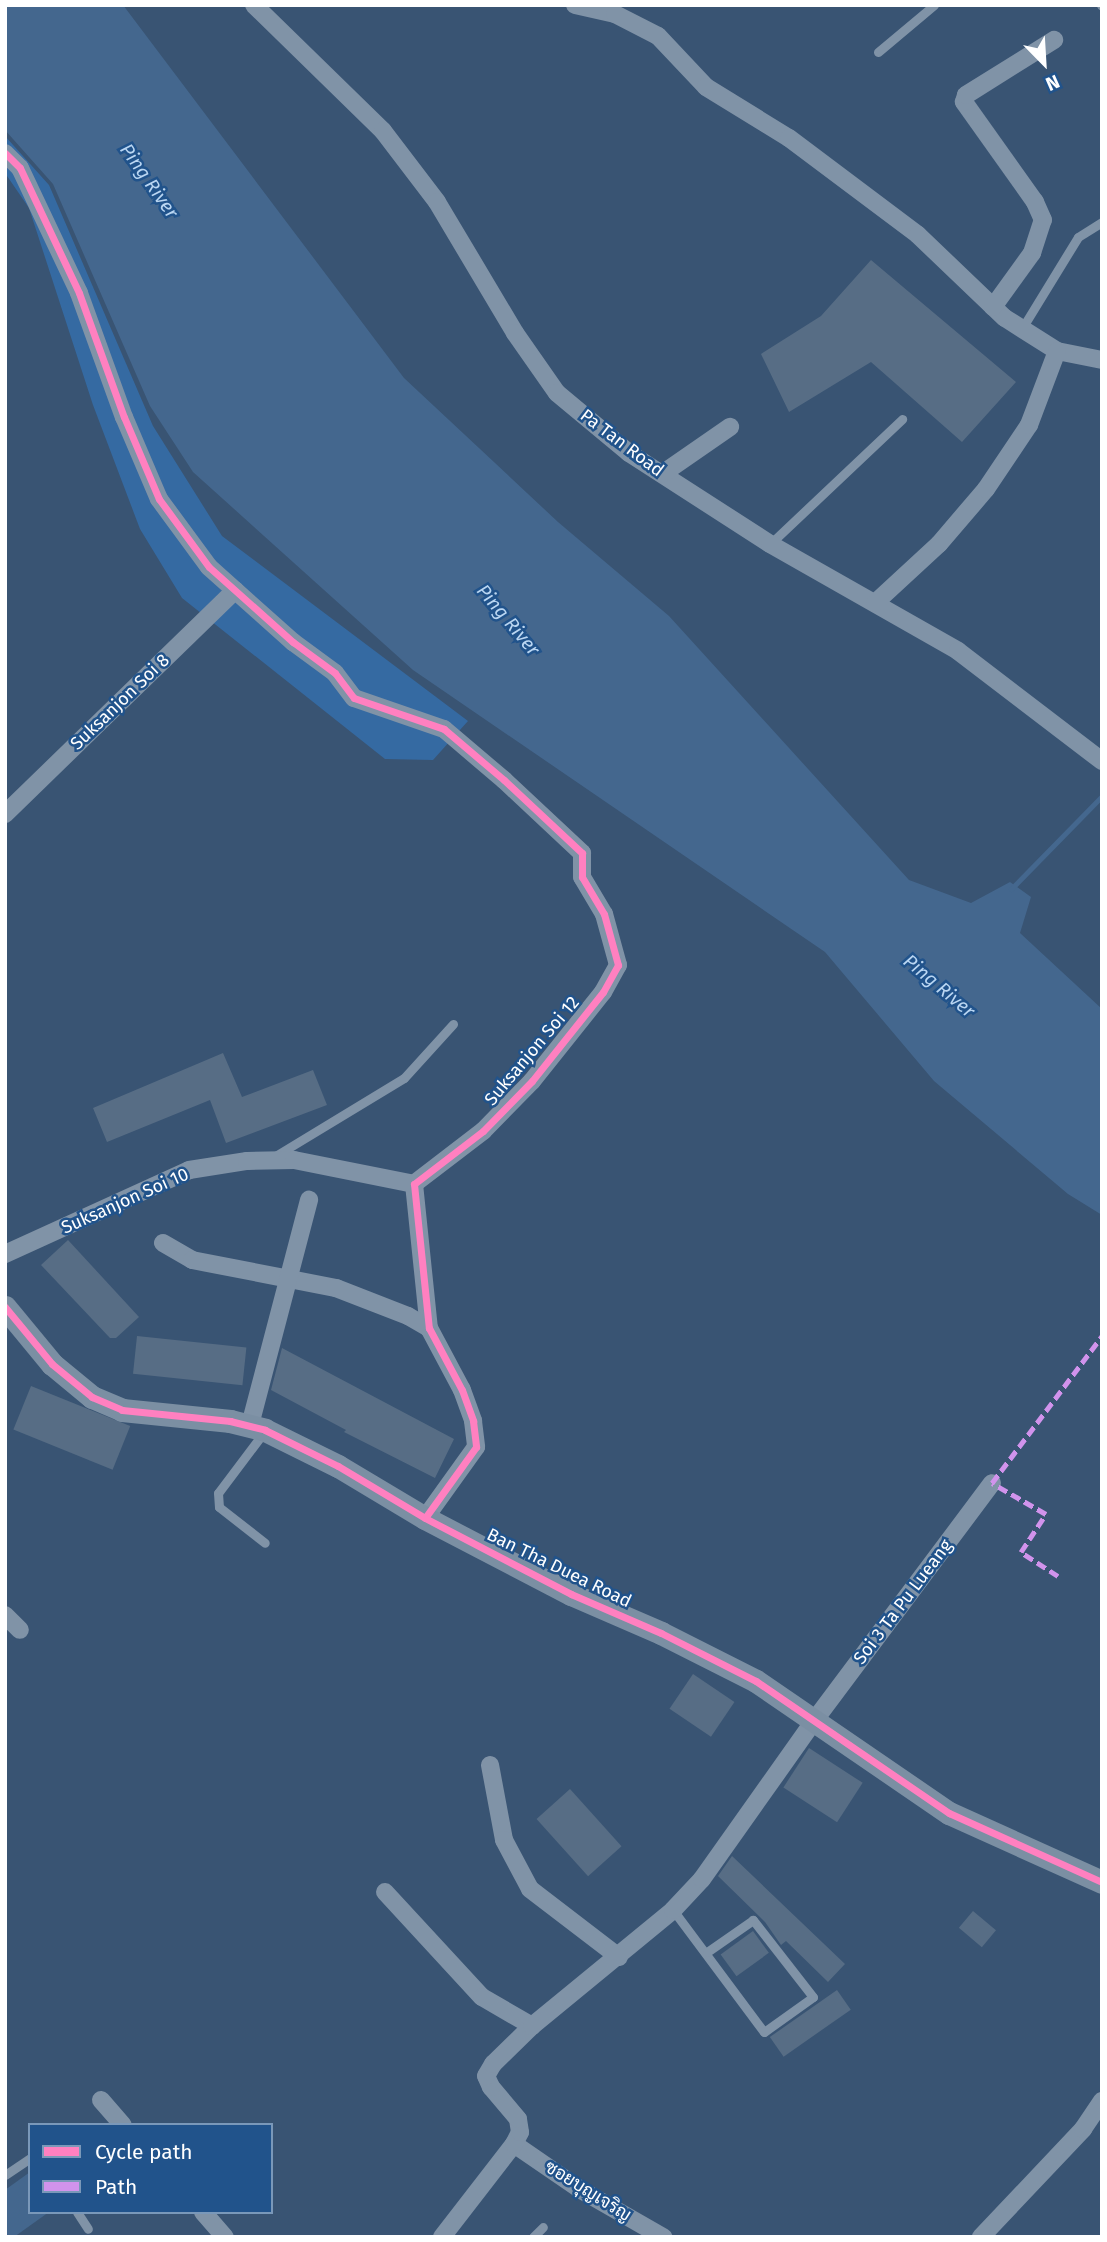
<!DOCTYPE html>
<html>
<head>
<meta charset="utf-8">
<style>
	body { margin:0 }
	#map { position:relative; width:1107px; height:2242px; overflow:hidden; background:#395473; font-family:"Fira Sans",Sarabun,sans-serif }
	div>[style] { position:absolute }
	.green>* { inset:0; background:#356aa2 }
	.water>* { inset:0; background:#44678e }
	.stream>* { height:5px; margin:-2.5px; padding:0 2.5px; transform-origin:2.5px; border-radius:2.5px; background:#44678e }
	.building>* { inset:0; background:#576d85; transform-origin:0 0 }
	.lane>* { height:9px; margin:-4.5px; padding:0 4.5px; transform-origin:4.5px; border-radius:4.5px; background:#8093a7 }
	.street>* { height:18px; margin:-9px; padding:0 9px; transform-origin:9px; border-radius:9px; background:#8093a7 }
	.secondary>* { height:23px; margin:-11.5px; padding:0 11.5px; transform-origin:11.5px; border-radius:11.5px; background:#7b8fa3 }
	.quiet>* { height:5px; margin-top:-2.5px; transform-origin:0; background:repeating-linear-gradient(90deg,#d193ec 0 10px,transparent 0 15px) }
	.cycleway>* { height:7px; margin:-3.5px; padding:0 3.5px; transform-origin:3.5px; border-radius:3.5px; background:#ff80c0 }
	span { translate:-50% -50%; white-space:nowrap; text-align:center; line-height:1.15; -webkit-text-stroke:5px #21538b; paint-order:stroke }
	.street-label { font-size:18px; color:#fff }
	.water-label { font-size:19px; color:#bad6f2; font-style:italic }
	.frame { position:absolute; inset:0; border:7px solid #fff; pointer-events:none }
	.legend { position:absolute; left:28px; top:2123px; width:245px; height:91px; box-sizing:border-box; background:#21538b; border:2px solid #7a98b9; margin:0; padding:9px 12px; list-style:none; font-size:21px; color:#fff }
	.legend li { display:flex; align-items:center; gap:14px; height:35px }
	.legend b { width:35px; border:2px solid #7a98b9 }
	.north { position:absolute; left:1009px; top:28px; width:70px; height:70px; -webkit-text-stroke:5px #21538b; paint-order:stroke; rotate:156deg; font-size:19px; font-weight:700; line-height:28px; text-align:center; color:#fff }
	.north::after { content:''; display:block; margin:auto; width:24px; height:32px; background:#fff; clip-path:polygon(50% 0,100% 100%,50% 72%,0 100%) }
</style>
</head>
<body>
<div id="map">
	<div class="green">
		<div style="clip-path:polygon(5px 136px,49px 185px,153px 426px,222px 536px,468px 721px,433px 760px,385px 759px,182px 598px,140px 529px,93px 405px,29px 208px,5px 173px)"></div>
	</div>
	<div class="water">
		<div style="clip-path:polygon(5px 5px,123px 5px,404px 378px,558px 522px,669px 616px,909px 880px,971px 903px,1010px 882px,1031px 897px,1020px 933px,1102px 1009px,1102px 1215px,1068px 1194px,934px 1081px,825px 952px,413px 670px,193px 472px,150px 406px,53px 184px,5px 130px)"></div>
		<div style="clip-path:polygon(30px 2172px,30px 2212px,49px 2212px,14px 2237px,5px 2237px,5px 2190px)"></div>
	</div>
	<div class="stream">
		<div style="left:1011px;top:889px;width:130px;rotate:-45.6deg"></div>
	</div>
	<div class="building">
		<div style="clip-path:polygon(871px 260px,1016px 382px,962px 442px,871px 362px,789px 412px,761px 354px,821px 316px)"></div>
		<div style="clip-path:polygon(223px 1053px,242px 1097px,313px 1070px,327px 1105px,226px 1143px,210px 1100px,107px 1142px,93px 1108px)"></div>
		<div style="clip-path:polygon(68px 1240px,139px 1317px,116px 1338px,110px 1338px,41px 1265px)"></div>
		<div style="left:137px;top:1336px;width:110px;height:38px;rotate:6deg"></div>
		<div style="clip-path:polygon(282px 1348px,454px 1439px,435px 1478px,344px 1432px,346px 1430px,271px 1390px)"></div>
		<div style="left:31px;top:1386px;width:107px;height:47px;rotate:22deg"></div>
		<div style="left:693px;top:1674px;width:50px;height:42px;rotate:34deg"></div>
		<div style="left:809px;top:1748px;width:64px;height:47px;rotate:33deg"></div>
		<div style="left:570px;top:1789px;width:77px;height:45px;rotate:48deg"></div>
		<div style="clip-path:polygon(732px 1856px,845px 1964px,828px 1982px,786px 1941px,781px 1945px,765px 1922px,718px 1876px)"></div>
		<div style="left:973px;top:1911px;width:30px;height:22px;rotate:40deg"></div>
		<div style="left:753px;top:1931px;width:27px;height:40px;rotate:54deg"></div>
		<div style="left:837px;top:1990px;width:24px;height:82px;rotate:55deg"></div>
	</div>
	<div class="lane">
		<div style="left:1101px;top:5px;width:1px;rotate:45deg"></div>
		<div style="left:878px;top:52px;width:73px;rotate:-40deg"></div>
		<div style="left:1021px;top:330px;width:109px;rotate:-58.5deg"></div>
		<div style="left:1078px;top:237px;width:28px;rotate:-32deg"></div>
		<div style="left:770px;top:544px;width:182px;rotate:-43.4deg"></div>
		<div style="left:272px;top:1158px;width:154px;rotate:-31.2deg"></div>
		<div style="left:404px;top:1078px;width:73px;rotate:-47.8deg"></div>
		<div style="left:264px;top:1432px;width:76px;rotate:127deg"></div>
		<div style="left:218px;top:1493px;width:14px;rotate:86deg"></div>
		<div style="left:219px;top:1507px;width:58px;rotate:38deg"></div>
		<div style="left:673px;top:1910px;width:152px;rotate:53.3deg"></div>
		<div style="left:764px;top:2032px;width:60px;rotate:-35.5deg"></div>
		<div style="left:813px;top:1997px;width:98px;rotate:-127.9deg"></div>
		<div style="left:753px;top:1920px;width:56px;rotate:145.2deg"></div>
		<div style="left:5px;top:2175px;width:30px;rotate:-34deg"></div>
		<div style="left:77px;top:2212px;width:20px;rotate:57deg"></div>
		<div style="left:533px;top:2237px;width:14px;rotate:-45deg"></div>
	</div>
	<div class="street">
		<div style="left:254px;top:5px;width:180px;rotate:44.3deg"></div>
		<div style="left:383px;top:131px;width:89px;rotate:52.7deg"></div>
		<div style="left:437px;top:202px;width:152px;rotate:59.2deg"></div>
		<div style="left:515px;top:333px;width:73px;rotate:55deg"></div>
		<div style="left:557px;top:393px;width:94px;rotate:39.8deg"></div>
		<div style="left:629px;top:453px;width:168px;rotate:32.8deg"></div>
		<div style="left:770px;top:544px;width:216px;rotate:29.6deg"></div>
		<div style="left:958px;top:651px;width:181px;rotate:37.4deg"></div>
		<div style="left:575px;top:5px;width:41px;rotate:12.7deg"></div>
		<div style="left:615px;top:14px;width:48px;rotate:27.1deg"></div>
		<div style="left:658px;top:36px;width:70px;rotate:46.7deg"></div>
		<div style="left:706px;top:87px;width:97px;rotate:31.6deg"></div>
		<div style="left:789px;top:138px;width:161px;rotate:36.9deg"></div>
		<div style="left:918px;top:235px;width:120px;rotate:43.7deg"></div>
		<div style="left:1005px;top:318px;width:62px;rotate:32.4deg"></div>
		<div style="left:1057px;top:351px;width:46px;rotate:11.3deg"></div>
		<div style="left:5px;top:153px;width:21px;rotate:45deg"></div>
		<div style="left:20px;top:168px;width:138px;rotate:64.7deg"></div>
		<div style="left:79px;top:293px;width:132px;rotate:70.1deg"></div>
		<div style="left:124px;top:417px;width:89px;rotate:66.9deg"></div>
		<div style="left:159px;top:499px;width:84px;rotate:53.7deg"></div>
		<div style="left:209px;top:567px;width:113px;rotate:41.8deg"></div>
		<div style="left:293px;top:642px;width:52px;rotate:36.4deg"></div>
		<div style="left:335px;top:673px;width:31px;rotate:53deg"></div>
		<div style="left:354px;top:698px;width:95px;rotate:19deg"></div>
		<div style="left:444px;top:729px;width:79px;rotate:40.4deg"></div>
		<div style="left:504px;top:780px;width:107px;rotate:43.1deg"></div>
		<div style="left:582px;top:853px;width:24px;rotate:90deg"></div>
		<div style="left:582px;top:877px;width:43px;rotate:59.3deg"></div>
		<div style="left:604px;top:914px;width:53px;rotate:74.6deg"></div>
		<div style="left:618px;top:965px;width:31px;rotate:119deg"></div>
		<div style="left:603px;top:992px;width:114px;rotate:128.6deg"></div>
		<div style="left:532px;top:1081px;width:70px;rotate:134.4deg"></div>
		<div style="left:483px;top:1131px;width:87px;rotate:142.5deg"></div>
		<div style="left:414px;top:1184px;width:145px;rotate:84.1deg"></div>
		<div style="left:429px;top:1328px;width:70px;rotate:62deg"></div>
		<div style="left:462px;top:1390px;width:33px;rotate:70deg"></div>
		<div style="left:473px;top:1421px;width:26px;rotate:83deg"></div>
		<div style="left:476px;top:1447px;width:87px;rotate:125.7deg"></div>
		<div style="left:993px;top:307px;width:67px;rotate:-54.2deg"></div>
		<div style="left:1032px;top:253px;width:35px;rotate:-72deg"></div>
		<div style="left:1043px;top:220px;width:20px;rotate:-114deg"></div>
		<div style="left:1035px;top:202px;width:123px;rotate:-125.4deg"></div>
		<div style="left:964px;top:102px;width:7px;rotate:-74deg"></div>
		<div style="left:966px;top:95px;width:104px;rotate:-32deg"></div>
		<div style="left:662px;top:474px;width:83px;rotate:-34.7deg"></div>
		<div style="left:875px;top:603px;width:87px;rotate:-42.7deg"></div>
		<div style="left:939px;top:544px;width:72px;rotate:-49.5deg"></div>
		<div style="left:986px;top:489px;width:77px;rotate:-56.1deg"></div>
		<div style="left:1029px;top:425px;width:79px;rotate:-69.3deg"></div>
		<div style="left:5px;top:814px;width:321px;rotate:-44.2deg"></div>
		<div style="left:163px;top:1243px;width:34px;rotate:30deg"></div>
		<div style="left:192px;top:1260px;width:147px;rotate:11deg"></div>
		<div style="left:336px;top:1288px;width:77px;rotate:21.3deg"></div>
		<div style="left:408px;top:1316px;width:24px;rotate:30deg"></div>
		<div style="left:5px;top:1254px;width:202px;rotate:-24.5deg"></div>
		<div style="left:189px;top:1170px;width:59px;rotate:-8.8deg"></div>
		<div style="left:247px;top:1161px;width:47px;rotate:-1.2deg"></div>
		<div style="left:294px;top:1160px;width:122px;rotate:11.3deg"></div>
		<div style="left:250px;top:1425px;width:233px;rotate:-75.3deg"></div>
		<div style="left:5px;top:1615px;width:21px;rotate:45deg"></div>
		<div style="left:490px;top:1765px;width:76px;rotate:79.4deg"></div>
		<div style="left:504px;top:1840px;width:55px;rotate:62deg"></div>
		<div style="left:530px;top:1889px;width:112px;rotate:37.4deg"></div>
		<div style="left:385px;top:1892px;width:143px;rotate:47.3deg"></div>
		<div style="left:482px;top:1997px;width:58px;rotate:30.1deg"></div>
		<div style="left:101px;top:2100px;width:33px;rotate:49deg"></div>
		<div style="left:514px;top:2144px;width:81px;rotate:34.5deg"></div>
		<div style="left:581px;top:2190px;width:95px;rotate:29.8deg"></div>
		<div style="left:203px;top:2212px;width:33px;rotate:49deg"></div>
		<div style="left:442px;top:2237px;width:118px;rotate:-52.3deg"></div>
		<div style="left:514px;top:2144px;width:13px;rotate:-63deg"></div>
		<div style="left:520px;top:2132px;width:13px;rotate:-99deg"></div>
		<div style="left:518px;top:2119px;width:42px;rotate:-130.2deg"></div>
		<div style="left:491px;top:2087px;width:12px;rotate:-114deg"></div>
		<div style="left:486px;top:2076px;width:14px;rotate:-60deg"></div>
		<div style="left:493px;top:2064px;width:54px;rotate:-44.3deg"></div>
		<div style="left:532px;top:2026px;width:183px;rotate:-39.4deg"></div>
		<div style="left:673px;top:1910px;width:42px;rotate:-46.9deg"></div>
		<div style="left:702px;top:1879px;width:194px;rotate:-54.7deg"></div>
		<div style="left:814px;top:1721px;width:297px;rotate:-53.2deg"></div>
		<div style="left:981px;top:2237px;width:149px;rotate:-46.6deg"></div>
		<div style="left:1083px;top:2129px;width:34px;rotate:-56deg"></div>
	</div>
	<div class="secondary">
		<div style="left:5px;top:1307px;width:74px;rotate:50.5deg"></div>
		<div style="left:52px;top:1364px;width:52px;rotate:39.5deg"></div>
		<div style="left:92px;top:1397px;width:33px;rotate:23deg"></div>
		<div style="left:122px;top:1410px;width:109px;rotate:5.8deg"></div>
		<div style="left:230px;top:1421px;width:36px;rotate:14deg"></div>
		<div style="left:265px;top:1430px;width:81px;rotate:26.3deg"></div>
		<div style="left:338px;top:1466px;width:101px;rotate:30.9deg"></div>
		<div style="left:425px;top:1518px;width:165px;rotate:27.5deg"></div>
		<div style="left:571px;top:1594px;width:98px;rotate:23.4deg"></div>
		<div style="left:661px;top:1633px;width:106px;rotate:26.8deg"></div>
		<div style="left:756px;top:1681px;width:234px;rotate:34.4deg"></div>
		<div style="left:949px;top:1813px;width:168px;rotate:24.3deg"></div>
	</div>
	<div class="quiet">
		<div style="left:1058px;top:1576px;width:44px;rotate:-147deg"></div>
		<div style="left:1021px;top:1552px;width:45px;rotate:-56.7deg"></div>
		<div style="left:1046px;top:1514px;width:62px;rotate:-150.1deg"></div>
		<div style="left:992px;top:1483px;width:184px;rotate:-53.2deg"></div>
	</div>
	<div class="cycleway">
		<div style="left:5px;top:153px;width:21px;rotate:45deg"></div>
		<div style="left:20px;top:168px;width:138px;rotate:64.7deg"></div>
		<div style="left:79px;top:293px;width:132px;rotate:70.1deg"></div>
		<div style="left:124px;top:417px;width:89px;rotate:66.9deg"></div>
		<div style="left:159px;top:499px;width:84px;rotate:53.7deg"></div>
		<div style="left:209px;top:567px;width:113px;rotate:41.8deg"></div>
		<div style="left:293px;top:642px;width:52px;rotate:36.4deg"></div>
		<div style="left:335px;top:673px;width:31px;rotate:53deg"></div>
		<div style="left:354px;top:698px;width:95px;rotate:19deg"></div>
		<div style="left:444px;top:729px;width:79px;rotate:40.4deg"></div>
		<div style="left:504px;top:780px;width:107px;rotate:43.1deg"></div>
		<div style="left:582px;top:853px;width:24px;rotate:90deg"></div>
		<div style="left:582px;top:877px;width:43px;rotate:59.3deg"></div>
		<div style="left:604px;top:914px;width:53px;rotate:74.6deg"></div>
		<div style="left:618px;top:965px;width:31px;rotate:119deg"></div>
		<div style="left:603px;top:992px;width:114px;rotate:128.6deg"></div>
		<div style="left:532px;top:1081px;width:70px;rotate:134.4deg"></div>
		<div style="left:483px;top:1131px;width:87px;rotate:142.5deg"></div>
		<div style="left:414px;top:1184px;width:145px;rotate:84.1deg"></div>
		<div style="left:429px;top:1328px;width:70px;rotate:62deg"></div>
		<div style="left:462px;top:1390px;width:33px;rotate:70deg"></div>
		<div style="left:473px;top:1421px;width:26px;rotate:83deg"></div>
		<div style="left:476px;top:1447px;width:87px;rotate:125.7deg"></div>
		<div style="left:5px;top:1307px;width:74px;rotate:50.5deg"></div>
		<div style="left:52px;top:1364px;width:52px;rotate:39.5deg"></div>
		<div style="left:92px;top:1397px;width:33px;rotate:23deg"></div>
		<div style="left:122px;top:1410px;width:109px;rotate:5.8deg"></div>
		<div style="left:230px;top:1421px;width:36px;rotate:14deg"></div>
		<div style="left:265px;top:1430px;width:81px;rotate:26.3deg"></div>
		<div style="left:338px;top:1466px;width:101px;rotate:30.9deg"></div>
		<div style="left:425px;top:1518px;width:165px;rotate:27.5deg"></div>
		<div style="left:571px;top:1594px;width:98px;rotate:23.4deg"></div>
		<div style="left:661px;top:1633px;width:106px;rotate:26.8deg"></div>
		<div style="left:756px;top:1681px;width:234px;rotate:34.4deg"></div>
		<div style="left:949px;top:1813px;width:168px;rotate:24.3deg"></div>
	</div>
	<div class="street-label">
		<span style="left:622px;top:443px;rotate:37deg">Pa Tan Road</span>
		<span style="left:120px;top:702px;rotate:-44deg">Suksanjon Soi 8</span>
		<span style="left:532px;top:1051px;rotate:-50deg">Suksanjon Soi 12</span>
		<span style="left:125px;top:1201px;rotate:-24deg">Suksanjon Soi 10</span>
		<span style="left:559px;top:1568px;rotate:26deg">Ban Tha Duea Road</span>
		<span style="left:903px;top:1602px;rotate:-53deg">Soi 3 Ta Pu Lueang</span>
		<span style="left:588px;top:2191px;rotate:32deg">ซอยบุญเจริญ</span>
	</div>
	<div class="water-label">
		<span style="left:149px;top:181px;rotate:55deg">Ping River</span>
		<span style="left:508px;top:620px;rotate:50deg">Ping River</span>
		<span style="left:939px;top:986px;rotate:40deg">Ping River</span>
	</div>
	<div class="frame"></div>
	<ul class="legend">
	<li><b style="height:9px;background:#ff80c0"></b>Cycle path</li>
	<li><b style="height:9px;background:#d193ec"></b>Path</li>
	</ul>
	<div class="north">N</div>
</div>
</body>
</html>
